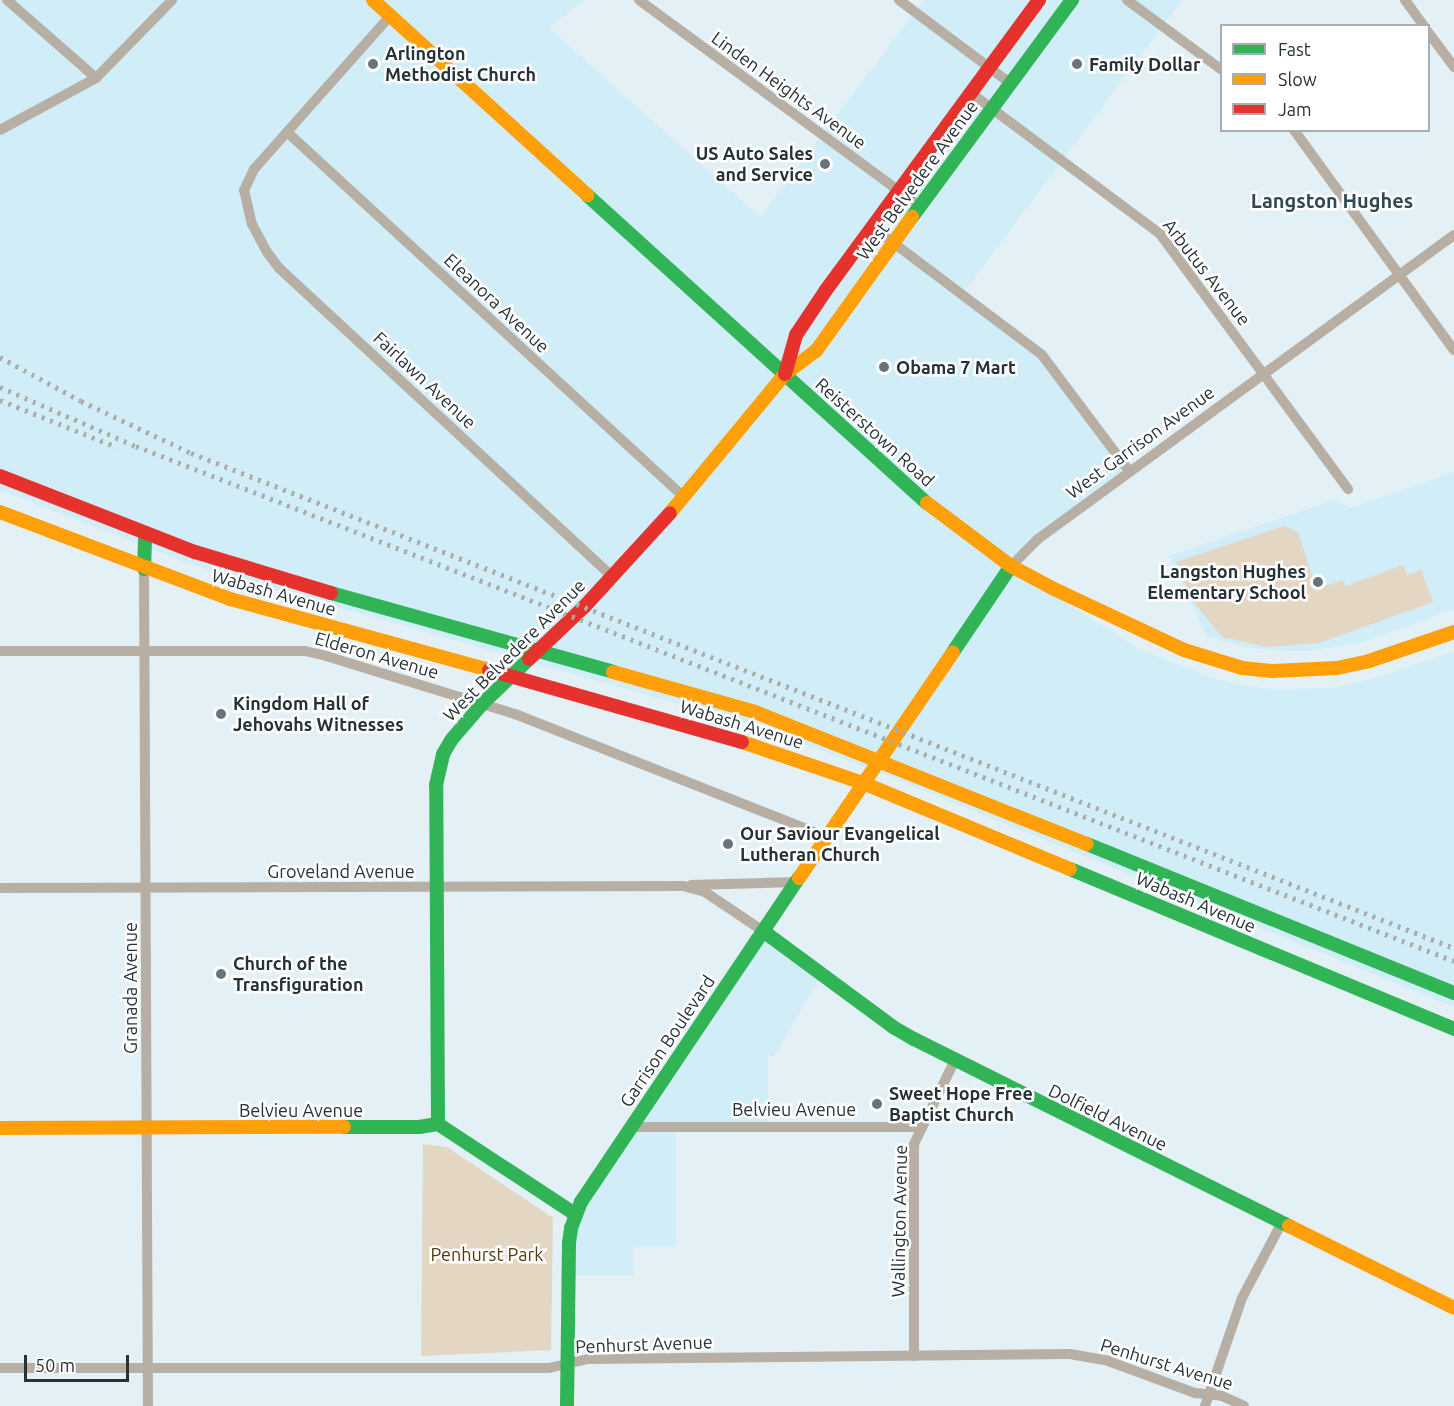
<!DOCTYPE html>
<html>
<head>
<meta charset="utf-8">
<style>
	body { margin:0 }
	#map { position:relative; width:1454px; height:1406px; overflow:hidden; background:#e3f0f6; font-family:Ubuntu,sans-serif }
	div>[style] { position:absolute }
	.built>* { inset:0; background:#d0edf8 }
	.green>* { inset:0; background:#e3d7c3 }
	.street>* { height:10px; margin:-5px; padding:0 5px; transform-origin:5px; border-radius:5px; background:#b7afa4 }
	.fast>* { height:14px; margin:-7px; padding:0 7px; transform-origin:7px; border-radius:7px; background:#30b455 }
	.slow>* { height:14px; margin:-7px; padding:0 7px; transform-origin:7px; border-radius:7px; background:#ff9f0a }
	.jam>* { height:14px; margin:-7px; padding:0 7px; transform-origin:7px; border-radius:7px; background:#e5322d }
	.rail>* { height:4.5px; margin-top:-2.25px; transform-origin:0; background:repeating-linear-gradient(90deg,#acaca9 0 3px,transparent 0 9px) }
	.dots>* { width:16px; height:16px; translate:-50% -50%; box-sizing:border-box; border:3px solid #fff; border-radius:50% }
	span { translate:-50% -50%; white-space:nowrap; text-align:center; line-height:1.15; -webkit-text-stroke:5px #fff; paint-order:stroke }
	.poi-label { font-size:18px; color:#263237; font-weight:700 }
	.left { translate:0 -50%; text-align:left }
	.right { translate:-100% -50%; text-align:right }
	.street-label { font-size:18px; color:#263237 }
	.park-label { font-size:18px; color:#55390c }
	.neighbourhood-label { font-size:20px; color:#2e4953; font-weight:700 }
	.legend { position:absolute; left:1220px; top:24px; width:210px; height:108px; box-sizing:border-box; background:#fff; border:2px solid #a8adaf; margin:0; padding:8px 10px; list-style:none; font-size:18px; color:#263237 }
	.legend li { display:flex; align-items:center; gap:12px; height:30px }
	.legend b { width:30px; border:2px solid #a8adaf }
	.scale { position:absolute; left:24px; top:1355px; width:105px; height:27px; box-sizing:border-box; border:3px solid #263237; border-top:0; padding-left:8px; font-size:18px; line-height:21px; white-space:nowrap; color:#263237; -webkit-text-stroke:4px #fff; paint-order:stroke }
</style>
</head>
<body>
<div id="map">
	<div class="built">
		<div style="clip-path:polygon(0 0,584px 0,549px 28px,760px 217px,924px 0,1182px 0,961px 296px,1044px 361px,1128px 474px,1009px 567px,1141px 650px,1215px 679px,1247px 686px,1280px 690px,1338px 687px,1375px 678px,1454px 651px,1454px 1007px,876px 771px,750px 724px,238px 579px,190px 564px,0 490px)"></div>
		<div style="clip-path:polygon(1454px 472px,1454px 609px,1361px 643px,1307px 651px,1269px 650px,1244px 647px,1207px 636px,1169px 556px,1335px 500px,1351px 508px)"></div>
		<div style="clip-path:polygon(765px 930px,821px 975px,774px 1057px,768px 1055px,768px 1127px,676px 1129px,676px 1247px,633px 1247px,633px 1275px,570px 1275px,575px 1213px)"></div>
	</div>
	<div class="green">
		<div style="clip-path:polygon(1284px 526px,1298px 532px,1316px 589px,1343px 580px,1346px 586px,1403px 565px,1407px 575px,1421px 570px,1433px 602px,1319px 643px,1268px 647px,1222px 637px,1192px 600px,1176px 562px)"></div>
		<div style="clip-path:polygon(423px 1144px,447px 1147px,553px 1218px,551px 1350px,421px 1356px)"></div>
	</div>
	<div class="street">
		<div style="left:7px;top:0;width:118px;rotate:41.2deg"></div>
		<div style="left:639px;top:0;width:348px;rotate:36.3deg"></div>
		<div style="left:899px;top:0;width:139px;rotate:36.8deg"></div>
		<div style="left:1127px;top:0;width:118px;rotate:36.4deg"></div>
		<div style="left:1405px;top:0;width:32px;rotate:54deg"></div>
		<div style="left:390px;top:16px;width:205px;rotate:131.6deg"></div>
		<div style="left:254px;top:169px;width:23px;rotate:115deg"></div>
		<div style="left:244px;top:190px;width:35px;rotate:77deg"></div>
		<div style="left:252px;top:224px;width:32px;rotate:62deg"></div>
		<div style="left:267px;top:252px;width:20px;rotate:53deg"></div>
		<div style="left:279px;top:268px;width:454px;rotate:42.8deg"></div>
		<div style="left:1428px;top:32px;width:44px;rotate:53.4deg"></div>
		<div style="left:971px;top:93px;width:236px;rotate:36.7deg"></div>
		<div style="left:1160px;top:234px;width:317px;rotate:53.6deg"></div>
		<div style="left:0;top:130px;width:109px;rotate:-28.4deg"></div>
		<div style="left:96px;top:78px;width:109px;rotate:-45.7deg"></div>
		<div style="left:1294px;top:130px;width:272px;rotate:54deg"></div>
		<div style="left:287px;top:132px;width:539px;rotate:42.6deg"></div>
		<div style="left:871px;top:226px;width:214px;rotate:37deg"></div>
		<div style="left:1042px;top:355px;width:146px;rotate:53.1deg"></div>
		<div style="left:1011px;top:566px;width:38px;rotate:-45deg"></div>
		<div style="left:1038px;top:539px;width:515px;rotate:-36.16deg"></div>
		<div style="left:144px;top:569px;width:837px;rotate:89.73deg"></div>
		<div style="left:0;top:651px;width:305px"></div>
		<div style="left:305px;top:651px;width:22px;rotate:13deg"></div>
		<div style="left:326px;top:656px;width:198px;rotate:17.1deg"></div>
		<div style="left:515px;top:714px;width:335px;rotate:21.5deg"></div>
		<div style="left:691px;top:885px;width:105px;rotate:-1.6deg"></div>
		<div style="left:0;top:888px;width:683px;rotate:-0.17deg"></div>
		<div style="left:683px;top:886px;width:23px;rotate:15deg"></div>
		<div style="left:705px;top:892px;width:70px;rotate:33.9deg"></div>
		<div style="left:630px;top:1127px;width:292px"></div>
		<div style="left:914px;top:1356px;width:212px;rotate:-90deg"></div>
		<div style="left:914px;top:1144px;width:93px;rotate:-64deg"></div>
		<div style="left:0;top:1368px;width:549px"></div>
		<div style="left:549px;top:1368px;width:40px;rotate:-13deg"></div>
		<div style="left:588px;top:1359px;width:482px;rotate:-0.6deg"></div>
		<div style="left:1070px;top:1354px;width:39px;rotate:10deg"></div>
		<div style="left:1108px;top:1361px;width:93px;rotate:20.2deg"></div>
		<div style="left:1195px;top:1393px;width:27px;rotate:6deg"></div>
		<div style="left:1222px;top:1396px;width:24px;rotate:24deg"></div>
		<div style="left:1205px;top:1406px;width:114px;rotate:-71.1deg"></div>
		<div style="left:1242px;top:1298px;width:86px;rotate:-62.2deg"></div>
	</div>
	<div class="fast">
		<div style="left:587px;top:195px;width:459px;rotate:42.2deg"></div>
		<div style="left:912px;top:217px;width:270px;rotate:-53.6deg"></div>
		<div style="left:144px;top:569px;width:36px;rotate:-88deg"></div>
		<div style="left:331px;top:593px;width:293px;rotate:15.6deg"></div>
		<div style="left:953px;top:652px;width:104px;rotate:-56deg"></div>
		<div style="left:1087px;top:844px;width:396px;rotate:22.1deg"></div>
		<div style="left:1070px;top:869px;width:416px;rotate:22.6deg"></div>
		<div style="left:763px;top:931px;width:162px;rotate:36.4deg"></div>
		<div style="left:893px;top:1027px;width:24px;rotate:30deg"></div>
		<div style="left:914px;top:1039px;width:419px;rotate:26.5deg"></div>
		<div style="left:438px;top:1124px;width:339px;rotate:-90.3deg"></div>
		<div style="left:436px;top:785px;width:32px;rotate:-77deg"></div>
		<div style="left:443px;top:754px;width:17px;rotate:-59deg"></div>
		<div style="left:452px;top:739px;width:48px;rotate:-49.3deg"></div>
		<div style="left:483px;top:703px;width:64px;rotate:-43.7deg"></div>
		<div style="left:344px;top:1127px;width:75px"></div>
		<div style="left:419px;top:1127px;width:19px;rotate:-9deg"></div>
		<div style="left:438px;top:1124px;width:164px;rotate:33.3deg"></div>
		<div style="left:567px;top:1406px;width:163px;rotate:-89.3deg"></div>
		<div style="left:569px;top:1243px;width:15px;rotate:-82deg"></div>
		<div style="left:571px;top:1228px;width:28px;rotate:-69deg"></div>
		<div style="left:581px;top:1202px;width:391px;rotate:-56.1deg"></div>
	</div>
	<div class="slow">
		<div style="left:373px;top:0;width:290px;rotate:42.3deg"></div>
		<div style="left:927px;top:503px;width:105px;rotate:36.9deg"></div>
		<div style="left:1011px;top:566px;width:49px;rotate:28.1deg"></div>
		<div style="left:1054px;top:589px;width:144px;rotate:25.1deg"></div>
		<div style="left:1184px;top:650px;width:61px;rotate:17.2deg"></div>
		<div style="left:1242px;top:668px;width:30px;rotate:6deg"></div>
		<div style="left:1272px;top:671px;width:65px;rotate:-2.6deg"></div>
		<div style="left:1337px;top:668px;width:33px;rotate:-12deg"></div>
		<div style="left:1369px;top:661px;width:90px;rotate:-18.8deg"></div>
		<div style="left:0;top:512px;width:246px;rotate:20.7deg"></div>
		<div style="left:230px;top:599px;width:269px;rotate:15.3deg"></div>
		<div style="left:670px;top:513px;width:180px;rotate:-50.4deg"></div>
		<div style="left:785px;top:374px;width:39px;rotate:-37deg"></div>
		<div style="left:816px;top:351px;width:165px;rotate:-54.4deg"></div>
		<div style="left:613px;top:672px;width:148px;rotate:15.7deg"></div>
		<div style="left:755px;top:712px;width:357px;rotate:21.7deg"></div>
		<div style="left:742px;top:742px;width:128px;rotate:18.7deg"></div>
		<div style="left:863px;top:783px;width:224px;rotate:22.6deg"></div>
		<div style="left:799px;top:878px;width:273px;rotate:-55.7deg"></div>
		<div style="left:0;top:1128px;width:344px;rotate:-0.2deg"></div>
		<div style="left:1289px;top:1226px;width:184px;rotate:26.4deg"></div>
	</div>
	<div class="jam">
		<div style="left:785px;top:374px;width:41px;rotate:-74.2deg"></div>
		<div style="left:796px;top:335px;width:54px;rotate:-56.3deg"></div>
		<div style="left:826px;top:290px;width:360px;rotate:-53.7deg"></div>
		<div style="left:0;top:476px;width:209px;rotate:21.3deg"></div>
		<div style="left:195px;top:552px;width:142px;rotate:16.8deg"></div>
		<div style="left:529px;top:659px;width:76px;rotate:-43.4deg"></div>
		<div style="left:584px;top:607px;width:127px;rotate:-47.5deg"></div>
		<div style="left:489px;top:670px;width:263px;rotate:15.9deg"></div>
	</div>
	<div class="rail">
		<div style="left:0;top:357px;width:92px;rotate:28.5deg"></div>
		<div style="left:81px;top:401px;width:122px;rotate:25.3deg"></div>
		<div style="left:191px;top:453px;width:1357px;rotate:21.4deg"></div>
		<div style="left:0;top:387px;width:148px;rotate:23.5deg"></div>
		<div style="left:136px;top:446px;width:1415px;rotate:21.34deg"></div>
		<div style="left:0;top:400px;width:126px;rotate:21.9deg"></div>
	</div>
	<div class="dots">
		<div style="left:373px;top:64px;background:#68747a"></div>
		<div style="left:1077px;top:64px;background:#68747a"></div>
		<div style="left:825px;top:164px;background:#68747a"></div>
		<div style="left:884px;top:367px;background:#68747a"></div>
		<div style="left:1318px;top:582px;background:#68747a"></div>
		<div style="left:221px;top:714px;background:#68747a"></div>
		<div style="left:728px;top:844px;background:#68747a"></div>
		<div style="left:221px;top:974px;background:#68747a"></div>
		<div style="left:877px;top:1104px;background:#68747a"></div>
	</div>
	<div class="poi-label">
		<span class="left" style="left:385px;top:64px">Arlington<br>Methodist Church</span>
		<span class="left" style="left:1089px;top:64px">Family Dollar</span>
		<span class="right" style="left:813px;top:164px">US Auto Sales<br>and Service</span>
		<span class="left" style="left:896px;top:367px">Obama 7 Mart</span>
		<span class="right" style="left:1306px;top:582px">Langston Hughes<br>Elementary School</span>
		<span class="left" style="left:233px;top:714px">Kingdom Hall of<br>Jehovahs Witnesses</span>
		<span class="left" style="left:740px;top:844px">Our Saviour Evangelical<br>Lutheran Church</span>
		<span class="left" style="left:233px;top:974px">Church of the<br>Transfiguration</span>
		<span class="left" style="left:889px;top:1104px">Sweet Hope Free<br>Baptist Church</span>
	</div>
	<div class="street-label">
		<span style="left:789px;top:90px;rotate:36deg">Linden Heights Avenue</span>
		<span style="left:917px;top:180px;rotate:-54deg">West Belvedere Avenue</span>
		<span style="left:1207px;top:272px;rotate:52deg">Arbutus Avenue</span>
		<span style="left:497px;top:303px;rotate:43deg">Eleanora Avenue</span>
		<span style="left:425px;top:380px;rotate:43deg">Fairlawn Avenue</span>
		<span style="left:875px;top:432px;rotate:42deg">Reisterstown Road</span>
		<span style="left:1140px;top:442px;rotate:-36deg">West Garrison Avenue</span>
		<span style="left:274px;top:592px;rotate:16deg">Wabash Avenue</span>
		<span style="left:514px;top:650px;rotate:-45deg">West Belvedere Avenue</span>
		<span style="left:377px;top:655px;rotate:16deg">Elderon Avenue</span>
		<span style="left:742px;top:724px;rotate:17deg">Wabash Avenue</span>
		<span style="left:341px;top:871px">Groveland Avenue</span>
		<span style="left:1196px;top:902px;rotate:23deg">Wabash Avenue</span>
		<span style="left:130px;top:988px;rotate:-90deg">Granada Avenue</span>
		<span style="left:667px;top:1041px;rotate:-56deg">Garrison Boulevard</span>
		<span style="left:794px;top:1109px">Belvieu Avenue</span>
		<span style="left:301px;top:1110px">Belvieu Avenue</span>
		<span style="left:1108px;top:1117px;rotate:26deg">Dolfield Avenue</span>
		<span style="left:899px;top:1221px;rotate:-89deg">Wallington Avenue</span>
		<span style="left:644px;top:1344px;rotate:-2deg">Penhurst Avenue</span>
		<span style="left:1167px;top:1364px;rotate:17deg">Penhurst Avenue</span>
	</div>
	<div class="park-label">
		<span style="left:487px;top:1254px">Penhurst Park</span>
	</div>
	<div class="neighbourhood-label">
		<span style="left:1332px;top:200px">Langston Hughes</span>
	</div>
	<ul class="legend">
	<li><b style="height:8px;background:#30b455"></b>Fast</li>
	<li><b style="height:8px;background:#ff9f0a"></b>Slow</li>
	<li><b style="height:8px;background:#e5322d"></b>Jam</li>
	</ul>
	<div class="scale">50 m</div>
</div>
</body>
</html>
